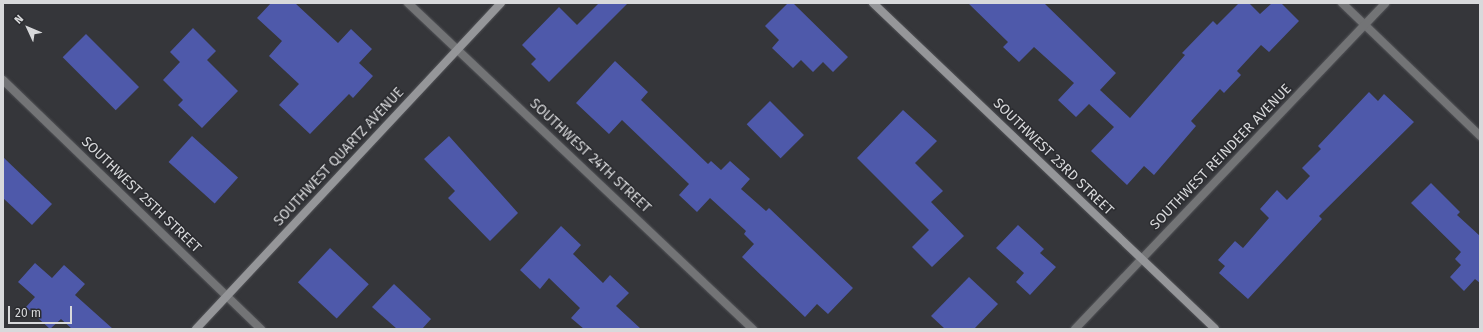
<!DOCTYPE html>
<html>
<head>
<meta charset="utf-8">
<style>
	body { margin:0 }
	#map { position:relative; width:1483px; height:332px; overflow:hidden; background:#35363a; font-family:"Fira Sans",sans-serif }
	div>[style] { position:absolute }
	.building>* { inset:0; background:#4e59aa; transform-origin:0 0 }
	.roads { filter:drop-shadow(0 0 1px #525357) drop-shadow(0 0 1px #525357) }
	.street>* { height:8px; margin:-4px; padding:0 4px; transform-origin:4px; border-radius:4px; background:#737476 }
	.secondary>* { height:8px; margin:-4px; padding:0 4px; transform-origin:4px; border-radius:4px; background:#959699 }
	span { translate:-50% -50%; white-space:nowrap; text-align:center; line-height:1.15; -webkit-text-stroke:3px #2b2c30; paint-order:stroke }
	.street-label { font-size:14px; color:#d8d9db }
	.frame { position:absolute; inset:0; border:4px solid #d8d9db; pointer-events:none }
	.north { position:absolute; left:8px; top:8px; width:40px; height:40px; -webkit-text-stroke:3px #2b2c30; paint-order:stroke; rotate:314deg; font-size:11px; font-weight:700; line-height:16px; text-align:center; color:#d8d9db }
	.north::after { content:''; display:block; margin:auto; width:14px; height:18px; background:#d8d9db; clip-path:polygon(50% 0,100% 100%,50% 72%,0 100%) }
	.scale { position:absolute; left:8px; top:306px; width:64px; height:18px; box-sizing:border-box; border:2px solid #d8d9db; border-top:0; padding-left:5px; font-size:12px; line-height:14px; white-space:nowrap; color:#d8d9db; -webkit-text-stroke:3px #2b2c30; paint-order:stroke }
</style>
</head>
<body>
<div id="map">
	<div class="building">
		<div style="clip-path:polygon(271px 3px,295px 3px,338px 43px,351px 29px,372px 49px,359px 63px,373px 76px,353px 98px,349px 94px,310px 134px,279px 105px,299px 84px,269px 56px,282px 41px,257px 18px)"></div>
		<div style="clip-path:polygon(599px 3px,628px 3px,549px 82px,531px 64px,536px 59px,522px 45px,559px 7px,577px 25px)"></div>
		<div style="clip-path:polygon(788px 3px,793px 3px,848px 57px,833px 72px,823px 62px,813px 72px,801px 60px,793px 68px,772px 48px,779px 40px,765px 26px)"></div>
		<div style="clip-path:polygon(968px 3px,1044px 3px,1116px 73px,1100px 90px,1130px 118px,1185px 55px,1182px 53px,1213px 21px,1217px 25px,1239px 3px,1249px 3px,1260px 14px,1272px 3px,1281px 3px,1299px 21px,1269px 52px,1261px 45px,1237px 71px,1241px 75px,1224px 93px,1220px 89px,1191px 121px,1196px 126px,1154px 175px,1144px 166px,1127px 185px,1091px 151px,1114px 127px,1089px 104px,1076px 117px,1058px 100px,1074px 83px,1034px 47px,1019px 62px,1003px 47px,1008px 42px)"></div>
		<div style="clip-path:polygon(193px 28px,216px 51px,207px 60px,238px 91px,202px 128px,178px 105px,183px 100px,163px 80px,180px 62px,170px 52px)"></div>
		<div style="left:86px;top:34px;width:75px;height:33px;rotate:45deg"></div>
		<div style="clip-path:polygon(615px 61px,648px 92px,641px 100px,708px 164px,711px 161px,721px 170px,730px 161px,750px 179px,741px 189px,766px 211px,769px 208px,853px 288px,828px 314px,817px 304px,805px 317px,742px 257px,754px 244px,744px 234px,746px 231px,710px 198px,697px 212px,679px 195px,689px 184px,622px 120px,609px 134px,576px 103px)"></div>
		<div style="clip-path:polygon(1369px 92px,1378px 101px,1384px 94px,1414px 122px,1319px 216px,1322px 219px,1248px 299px,1219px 273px,1225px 266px,1218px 260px,1235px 241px,1243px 248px,1269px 218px,1260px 209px,1277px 190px,1287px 200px,1310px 176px,1302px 168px,1321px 149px,1318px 146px)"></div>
		<div style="left:770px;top:101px;width:48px;height:33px;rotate:45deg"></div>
		<div style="clip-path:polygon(903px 110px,937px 141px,915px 163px,943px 191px,931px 202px,964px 236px,932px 267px,912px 247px,929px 230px,857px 158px)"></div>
		<div style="left:192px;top:136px;width:62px;height:35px;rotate:42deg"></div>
		<div style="clip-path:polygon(449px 136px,518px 213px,490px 241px,448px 198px,455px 191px,424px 159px)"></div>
		<div style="clip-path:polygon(3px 157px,52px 204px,32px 225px,3px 198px)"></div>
		<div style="clip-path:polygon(1431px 183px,1460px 212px,1457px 215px,1480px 236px,1480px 283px,1475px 279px,1464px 291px,1450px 277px,1461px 265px,1455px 259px,1461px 252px,1411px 203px)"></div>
		<div style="clip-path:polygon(1018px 225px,1044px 249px,1040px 253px,1056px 267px,1030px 295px,1016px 282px,1024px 273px,996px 248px)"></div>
		<div style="clip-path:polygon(561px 226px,581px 245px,573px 254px,603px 283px,610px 275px,629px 293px,616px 306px,641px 329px,584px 329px,571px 318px,580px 308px,549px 278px,540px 289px,520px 270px)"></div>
		<div style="left:330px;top:248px;width:53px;height:47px;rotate:43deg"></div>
		<div style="clip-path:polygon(35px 263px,52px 278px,64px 265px,85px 284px,75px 295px,113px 329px,72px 329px,61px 319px,50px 329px,26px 307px,35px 297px,18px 282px)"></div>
		<div style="clip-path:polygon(969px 277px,998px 304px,974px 329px,945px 329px,931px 316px)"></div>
		<div style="clip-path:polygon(394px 284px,431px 319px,422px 329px,397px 329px,372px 307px)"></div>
	</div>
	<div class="roads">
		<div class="street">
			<div style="left:408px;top:3px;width:475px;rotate:43.4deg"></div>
			<div style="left:1342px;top:3px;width:192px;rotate:43.9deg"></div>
			<div style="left:3px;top:80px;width:359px;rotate:44deg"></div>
			<div style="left:1075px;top:329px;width:450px;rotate:-46.4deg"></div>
		</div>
		<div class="secondary">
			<div style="left:873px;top:3px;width:472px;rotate:43.6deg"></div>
			<div style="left:196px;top:329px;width:446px;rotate:-46.9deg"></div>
		</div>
	</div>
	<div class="street-label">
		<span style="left:590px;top:156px;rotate:43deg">SOUTHWEST 24TH STREET</span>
		<span style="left:339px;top:157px;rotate:-47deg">SOUTHWEST QUARTZ AVENUE</span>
		<span style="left:1053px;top:157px;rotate:44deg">SOUTHWEST 23RD STREET</span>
		<span style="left:1221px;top:157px;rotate:-46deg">SOUTHWEST REINDEER AVENUE</span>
		<span style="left:141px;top:195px;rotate:44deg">SOUTHWEST 25TH STREET</span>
	</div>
	<div class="frame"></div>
	<div class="north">N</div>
	<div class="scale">20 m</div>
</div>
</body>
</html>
